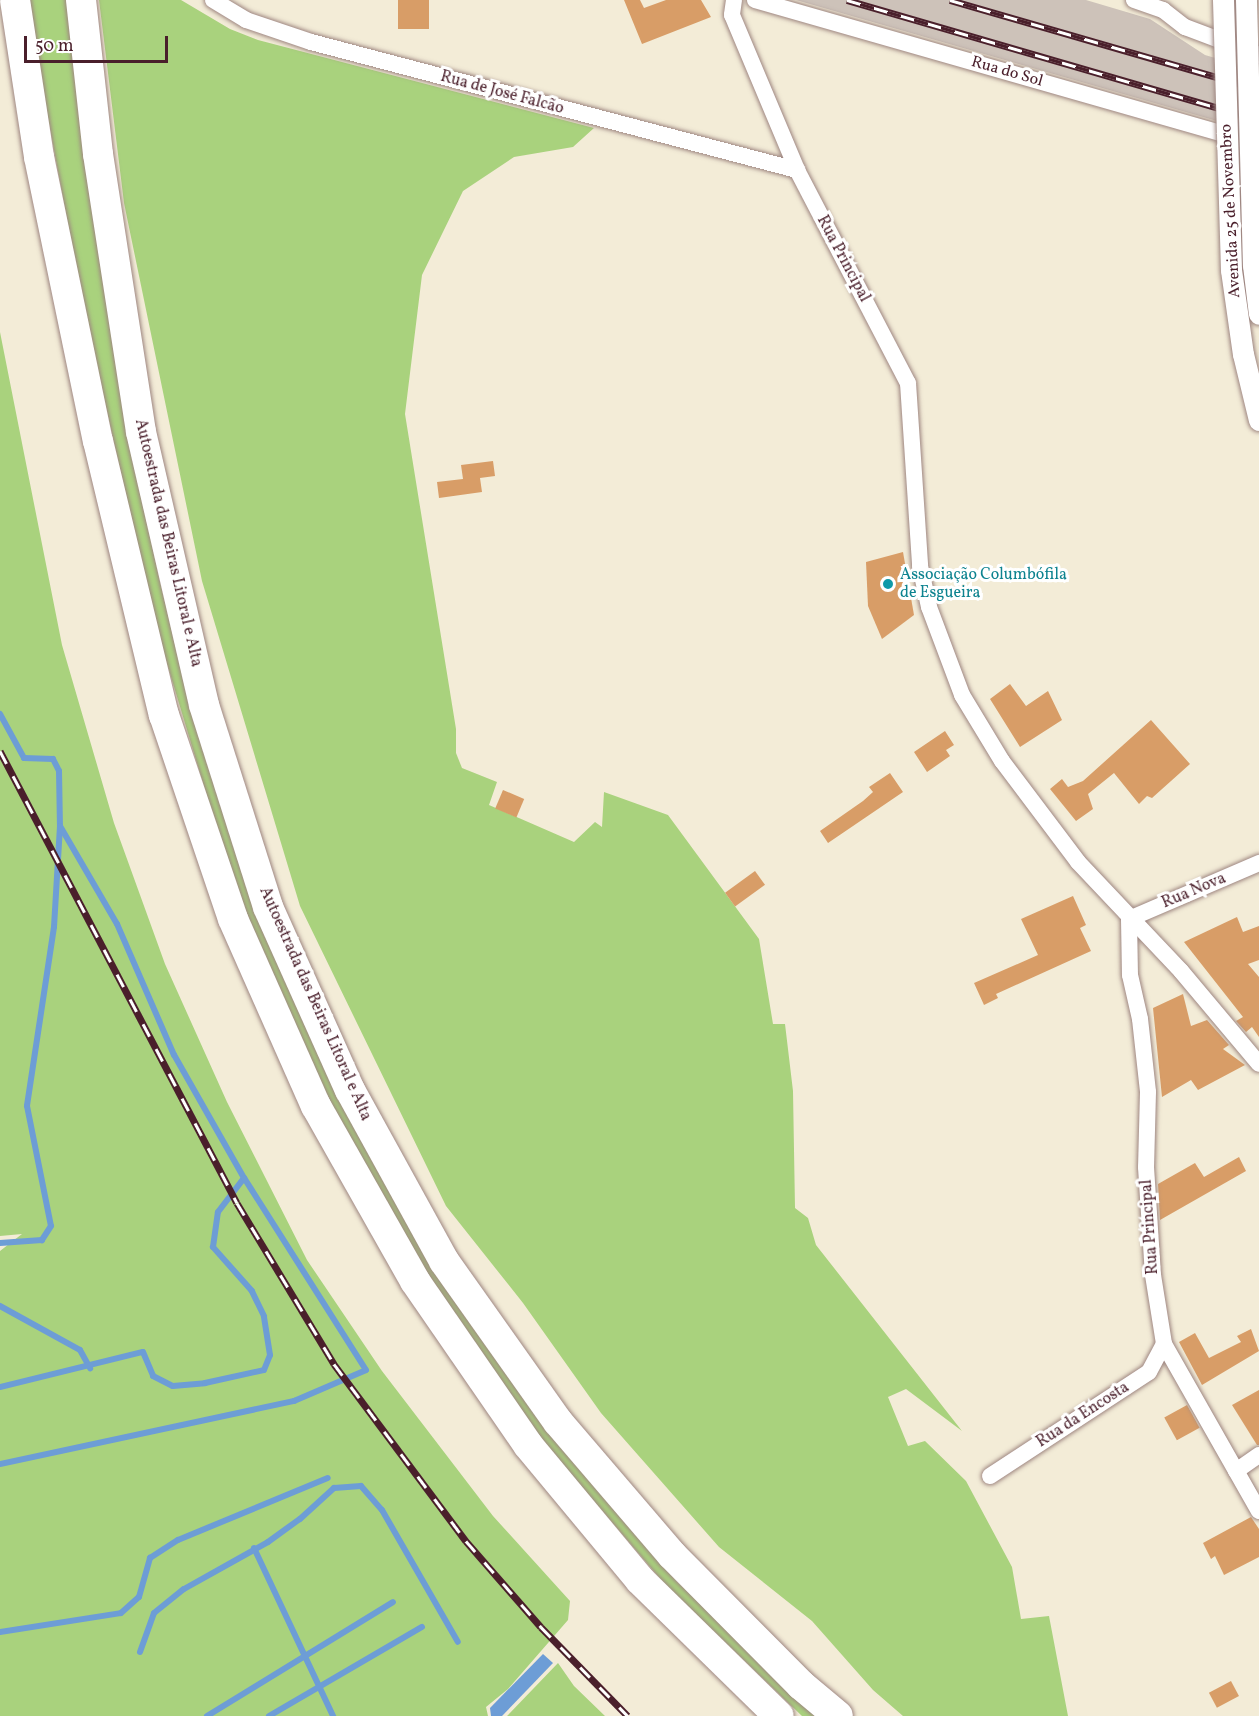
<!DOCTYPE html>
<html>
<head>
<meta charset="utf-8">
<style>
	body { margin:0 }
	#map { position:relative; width:1259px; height:1716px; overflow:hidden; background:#f3ecd7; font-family:Vollkorn,serif }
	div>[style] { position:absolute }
	.industrial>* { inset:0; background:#cdc2b9 }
	.green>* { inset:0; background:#a9d27d }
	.water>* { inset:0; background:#6d9dd6 }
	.stream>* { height:6px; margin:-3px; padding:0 3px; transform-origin:3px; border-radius:3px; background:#6d9dd6 }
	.building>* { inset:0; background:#d89d67; transform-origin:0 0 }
	.roads { filter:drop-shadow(0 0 2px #9e8681) drop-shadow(0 0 2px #9e8681) }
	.minor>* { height:16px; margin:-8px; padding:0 8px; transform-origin:8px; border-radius:8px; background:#fff }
	.motorway>* { height:30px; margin:-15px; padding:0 15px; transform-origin:15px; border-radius:15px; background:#fff }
	.rail>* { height:7px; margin-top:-3.5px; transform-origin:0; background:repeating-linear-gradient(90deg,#fff 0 14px,#4a1f2b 0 28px); box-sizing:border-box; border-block:2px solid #4a1f2b }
	.bridges { filter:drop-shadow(0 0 2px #9e8681) drop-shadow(0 0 2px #9e8681) }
	.tertiary-bridge>* { height:21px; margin:-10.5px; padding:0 10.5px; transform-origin:10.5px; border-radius:10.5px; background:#fff }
	.dots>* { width:16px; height:16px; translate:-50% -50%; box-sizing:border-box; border:3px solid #fff; border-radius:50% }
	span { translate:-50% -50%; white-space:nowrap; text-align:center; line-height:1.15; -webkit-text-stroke:6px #fff; paint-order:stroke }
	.street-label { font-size:16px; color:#4a1f2b }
	.culture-label { font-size:16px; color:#0d838f }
	.left { translate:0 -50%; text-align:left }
	.scale { position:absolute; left:24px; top:36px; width:144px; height:27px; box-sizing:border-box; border:3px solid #4a1f2b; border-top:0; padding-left:8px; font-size:18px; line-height:21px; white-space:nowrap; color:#4a1f2b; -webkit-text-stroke:4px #fff; paint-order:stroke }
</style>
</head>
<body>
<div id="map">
	<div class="industrial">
		<div style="clip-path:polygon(796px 0,1086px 0,1150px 19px,1205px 55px,1259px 71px,1259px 133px)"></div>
	</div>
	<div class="green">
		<div style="clip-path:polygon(26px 0,68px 0,132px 451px,159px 578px,185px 686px,303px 1018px,606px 1500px,676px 1581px,819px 1716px,802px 1716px,664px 1583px,529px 1425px,419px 1263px,329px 1102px,262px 954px,229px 869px,156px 627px,84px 310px)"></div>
		<div style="clip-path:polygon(99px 0,181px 0,230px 29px,258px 40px,594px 128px,573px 147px,514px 157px,463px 191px,422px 275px,405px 414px,456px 729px,456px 753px,462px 768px,497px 782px,489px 805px,574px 842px,595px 822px,602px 827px,604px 792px,668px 815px,759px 939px,773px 1024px,785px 1024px,793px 1091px,795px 1208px,808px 1218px,816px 1245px,962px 1431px,906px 1389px,888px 1397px,908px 1446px,925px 1441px,966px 1481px,1012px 1567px,1021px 1619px,1049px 1616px,1068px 1716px,903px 1716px,873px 1690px,812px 1621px,719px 1547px,601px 1413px,523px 1303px,446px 1206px,300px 906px,202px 581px,124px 203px)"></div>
		<div style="clip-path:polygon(0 332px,62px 645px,114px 823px,165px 964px,227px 1102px,307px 1260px,382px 1371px,493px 1516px,570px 1601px,568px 1620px,508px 1689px,486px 1707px,488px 1716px,0 1716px,0 1251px,22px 1234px,0 1236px)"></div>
		<div style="clip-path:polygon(558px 1663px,574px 1686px,605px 1716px,507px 1716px)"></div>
	</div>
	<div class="water">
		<div style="clip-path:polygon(543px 1654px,553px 1663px,502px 1716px,491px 1716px,490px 1708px)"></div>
	</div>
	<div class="stream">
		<div style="left:0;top:714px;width:50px;rotate:61.4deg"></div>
		<div style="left:24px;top:758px;width:29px;rotate:2deg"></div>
		<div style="left:53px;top:759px;width:13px;rotate:63deg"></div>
		<div style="left:59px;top:771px;width:55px;rotate:89deg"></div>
		<div style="left:60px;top:826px;width:101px;rotate:93.4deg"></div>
		<div style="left:54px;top:927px;width:181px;rotate:98.6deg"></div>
		<div style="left:27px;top:1106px;width:122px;rotate:78.7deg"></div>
		<div style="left:51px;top:1226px;width:17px;rotate:123deg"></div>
		<div style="left:42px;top:1240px;width:42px;rotate:175.9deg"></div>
		<div style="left:0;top:1306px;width:91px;rotate:28.8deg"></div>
		<div style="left:80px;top:1350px;width:21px;rotate:61deg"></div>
		<div style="left:0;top:1387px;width:147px;rotate:-13.8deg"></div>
		<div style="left:143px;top:1352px;width:26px;rotate:67deg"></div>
		<div style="left:153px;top:1376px;width:22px;rotate:27deg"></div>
		<div style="left:173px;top:1386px;width:32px;rotate:-5deg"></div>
		<div style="left:205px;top:1383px;width:60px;rotate:-12.4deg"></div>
		<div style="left:264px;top:1370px;width:16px;rotate:-68deg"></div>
		<div style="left:270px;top:1355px;width:39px;rotate:-99deg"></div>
		<div style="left:264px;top:1316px;width:28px;rotate:-116deg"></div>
		<div style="left:252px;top:1291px;width:59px;rotate:-131.6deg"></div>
		<div style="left:213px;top:1247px;width:35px;rotate:-82deg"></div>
		<div style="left:218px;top:1212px;width:43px;rotate:-52.6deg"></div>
		<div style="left:244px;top:1178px;width:142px;rotate:-119.6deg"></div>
		<div style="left:174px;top:1055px;width:143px;rotate:-113.5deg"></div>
		<div style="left:117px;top:924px;width:113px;rotate:-120.2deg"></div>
		<div style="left:0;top:1464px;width:301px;rotate:-12.1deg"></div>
		<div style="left:294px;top:1401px;width:78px;rotate:-23.3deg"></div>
		<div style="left:366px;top:1370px;width:227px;rotate:-122.4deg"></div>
		<div style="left:254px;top:1548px;width:186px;rotate:64.8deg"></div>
		<div style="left:0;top:1632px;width:122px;rotate:-8.9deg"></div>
		<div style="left:121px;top:1613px;width:24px;rotate:-42deg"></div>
		<div style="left:139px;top:1597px;width:41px;rotate:-74.2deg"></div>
		<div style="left:150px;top:1558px;width:33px;rotate:-33deg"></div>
		<div style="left:178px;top:1540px;width:162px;rotate:-22.5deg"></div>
		<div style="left:140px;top:1652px;width:41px;rotate:-70.3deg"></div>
		<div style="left:154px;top:1613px;width:38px;rotate:-39deg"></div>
		<div style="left:184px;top:1589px;width:96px;rotate:-29.2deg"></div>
		<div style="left:268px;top:1542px;width:39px;rotate:-36deg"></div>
		<div style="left:300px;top:1519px;width:46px;rotate:-42.4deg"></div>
		<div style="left:334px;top:1488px;width:27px;rotate:-4deg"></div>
		<div style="left:361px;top:1486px;width:32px;rotate:49deg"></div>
		<div style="left:382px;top:1510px;width:152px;rotate:60.1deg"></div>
		<div style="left:207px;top:1716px;width:218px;rotate:-31.5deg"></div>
		<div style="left:269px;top:1716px;width:177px;rotate:-30.2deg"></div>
	</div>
	<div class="building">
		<div style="left:398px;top:0;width:31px;height:29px"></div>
		<div style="clip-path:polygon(624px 0,640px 0,644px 8px,666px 0,701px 0,711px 17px,642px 44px)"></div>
		<div style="clip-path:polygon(493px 461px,495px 476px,480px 478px,482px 492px,439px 498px,437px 482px,463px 479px,461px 465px)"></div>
		<div style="clip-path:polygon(903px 552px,914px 615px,882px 639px,868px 606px,866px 562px)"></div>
		<div style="clip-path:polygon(1010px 684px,1026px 706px,1048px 691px,1062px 720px,1020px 747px,990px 699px)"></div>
		<div style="clip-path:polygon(1151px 720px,1190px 764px,1152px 798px,1147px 796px,1139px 804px,1114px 773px,1088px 794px,1093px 809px,1076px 821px,1050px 789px,1062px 779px,1068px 787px,1083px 781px)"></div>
		<div style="clip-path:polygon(945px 731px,954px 745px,946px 750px,950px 756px,927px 772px,914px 752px)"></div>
		<div style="clip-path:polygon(890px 773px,903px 792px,828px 843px,820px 831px,863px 801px,873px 792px,869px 787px)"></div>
		<div style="left:503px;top:790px;width:23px;height:20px;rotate:23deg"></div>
		<div style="left:755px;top:871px;width:17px;height:37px;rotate:54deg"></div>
		<div style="clip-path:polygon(1073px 896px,1086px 925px,1080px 928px,1091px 951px,996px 994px,998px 998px,984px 1005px,974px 983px,1038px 955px,1021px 919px)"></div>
		<div style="clip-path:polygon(1237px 917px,1243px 932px,1259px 926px,1259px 960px,1248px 964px,1259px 977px,1259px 1037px,1252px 1027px,1246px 1032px,1236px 1021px,1243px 1017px,1184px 942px)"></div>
		<div style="clip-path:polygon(1183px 994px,1191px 1026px,1207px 1020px,1229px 1045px,1223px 1049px,1245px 1065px,1198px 1090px,1191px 1080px,1162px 1097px,1153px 1008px)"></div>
		<div style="clip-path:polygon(1239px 1157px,1246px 1171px,1160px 1220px,1158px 1184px,1195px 1163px,1204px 1177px)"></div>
		<div style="clip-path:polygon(1251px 1329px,1259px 1351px,1202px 1385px,1179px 1342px,1195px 1333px,1209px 1358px,1241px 1342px,1237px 1336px)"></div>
		<div style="clip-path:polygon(1259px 1390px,1259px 1445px,1257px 1445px,1232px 1405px)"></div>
		<div style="left:1187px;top:1405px;width:26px;height:26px;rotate:61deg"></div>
		<div style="clip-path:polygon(1251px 1517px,1259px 1529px,1259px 1557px,1224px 1575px,1215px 1556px,1211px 1559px,1203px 1543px)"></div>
		<div style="left:1231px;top:1681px;width:17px;height:25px;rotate:62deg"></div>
	</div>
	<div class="roads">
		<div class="minor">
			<div style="left:213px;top:0;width:39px;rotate:31deg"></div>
			<div style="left:246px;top:20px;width:69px;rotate:18.7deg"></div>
			<div style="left:311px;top:42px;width:503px;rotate:14.76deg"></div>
			<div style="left:734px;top:0;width:15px;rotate:98deg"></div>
			<div style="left:732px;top:15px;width:168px;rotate:67.2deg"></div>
			<div style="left:797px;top:170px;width:240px;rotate:62.5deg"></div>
			<div style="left:908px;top:383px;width:183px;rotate:86.2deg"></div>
			<div style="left:920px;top:566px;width:42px;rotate:77.6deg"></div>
			<div style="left:929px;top:607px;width:94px;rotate:69.4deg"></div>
			<div style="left:962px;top:695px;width:77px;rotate:58.8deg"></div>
			<div style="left:1002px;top:761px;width:126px;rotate:53deg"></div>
			<div style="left:1078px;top:862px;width:150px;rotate:46.6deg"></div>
			<div style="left:1181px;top:971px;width:121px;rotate:50deg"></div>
			<div style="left:755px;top:0;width:524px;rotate:15.95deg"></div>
			<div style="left:1134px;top:0;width:31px;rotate:19deg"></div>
			<div style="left:1163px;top:10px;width:28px;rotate:38deg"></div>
			<div style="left:1185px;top:27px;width:79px;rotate:20.7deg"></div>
			<div style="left:1129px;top:919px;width:56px;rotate:89deg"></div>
			<div style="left:1130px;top:975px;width:45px;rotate:77.2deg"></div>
			<div style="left:1140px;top:1019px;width:73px;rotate:83.7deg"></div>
			<div style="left:1148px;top:1092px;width:75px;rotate:91.5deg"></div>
			<div style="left:1146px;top:1167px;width:108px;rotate:86.3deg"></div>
			<div style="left:1153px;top:1275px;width:70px;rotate:80.9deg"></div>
			<div style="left:1164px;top:1344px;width:192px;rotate:60.4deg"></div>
			<div style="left:1129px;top:919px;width:142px;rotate:-23.3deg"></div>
			<div style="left:1236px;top:1471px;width:28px;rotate:-35deg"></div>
			<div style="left:990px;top:1476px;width:190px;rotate:-33.2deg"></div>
			<div style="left:1149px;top:1372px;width:32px;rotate:-62deg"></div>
		</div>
		<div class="motorway">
			<div style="left:15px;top:0;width:159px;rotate:81.3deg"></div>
			<div style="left:39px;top:157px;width:290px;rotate:78.3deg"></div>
			<div style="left:98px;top:441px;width:282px;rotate:76.5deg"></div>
			<div style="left:164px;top:715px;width:215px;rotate:71.3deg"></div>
			<div style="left:233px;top:919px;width:205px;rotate:66.1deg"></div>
			<div style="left:316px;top:1106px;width:201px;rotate:60.5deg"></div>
			<div style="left:415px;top:1281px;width:199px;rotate:55.4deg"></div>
			<div style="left:528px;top:1445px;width:175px;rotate:50.3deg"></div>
			<div style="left:640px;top:1580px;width:194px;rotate:44.4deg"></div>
			<div style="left:81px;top:0;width:155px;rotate:83.7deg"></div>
			<div style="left:98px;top:154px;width:281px;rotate:81.2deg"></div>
			<div style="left:141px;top:432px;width:280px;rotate:77deg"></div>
			<div style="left:204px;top:705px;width:212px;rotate:72.4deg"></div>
			<div style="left:268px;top:907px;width:201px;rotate:65.9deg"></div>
			<div style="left:350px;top:1090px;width:195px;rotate:61.2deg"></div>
			<div style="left:444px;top:1261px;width:197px;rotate:54.7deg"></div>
			<div style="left:558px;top:1422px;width:175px;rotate:49.4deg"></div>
			<div style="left:672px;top:1555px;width:183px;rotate:45.2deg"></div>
			<div style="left:801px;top:1685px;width:48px;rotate:40deg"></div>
		</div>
	</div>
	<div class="rail">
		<div style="left:847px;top:0;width:429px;rotate:16.2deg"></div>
		<div style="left:950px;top:0;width:322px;rotate:16.1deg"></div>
		<div style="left:0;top:751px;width:510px;rotate:62.33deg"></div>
		<div style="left:237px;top:1203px;width:188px;rotate:58.9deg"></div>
		<div style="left:334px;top:1364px;width:221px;rotate:53.3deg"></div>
		<div style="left:466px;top:1541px;width:114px;rotate:48.9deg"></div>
		<div style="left:541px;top:1627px;width:124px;rotate:45.7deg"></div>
	</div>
	<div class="bridges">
		<div class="tertiary-bridge">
			<div style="left:1223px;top:0;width:270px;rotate:88.3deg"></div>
			<div style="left:1231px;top:270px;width:85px;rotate:81.9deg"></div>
			<div style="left:1243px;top:354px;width:68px;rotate:76.4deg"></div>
			<div style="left:1246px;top:0;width:265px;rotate:88.5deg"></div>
			<div style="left:1253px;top:265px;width:49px;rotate:83deg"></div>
		</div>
	</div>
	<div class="dots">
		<div style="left:888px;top:584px;background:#0f9aa8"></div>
	</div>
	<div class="street-label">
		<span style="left:1007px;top:72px;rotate:16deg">Rua do Sol</span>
		<span style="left:502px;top:93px;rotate:15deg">Rua de José Falcão</span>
		<span style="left:1231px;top:211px;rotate:-93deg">Avenida 25 de Novembro</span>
		<span style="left:843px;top:259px;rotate:62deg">Rua Principal</span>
		<span style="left:168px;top:543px;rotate:77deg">Autoestrada das Beiras Litoral e Alta</span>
		<span style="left:1194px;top:891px;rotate:-23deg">Rua Nova</span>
		<span style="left:315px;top:1004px;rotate:66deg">Autoestrada das Beiras Litoral e Alta</span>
		<span style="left:1150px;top:1227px;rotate:-94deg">Rua Principal</span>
		<span style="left:1083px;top:1415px;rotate:-33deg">Rua da Encosta</span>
	</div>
	<div class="culture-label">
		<span class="left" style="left:900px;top:584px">Associação Columbófila<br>de Esgueira</span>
	</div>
	<div class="scale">50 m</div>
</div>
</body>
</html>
